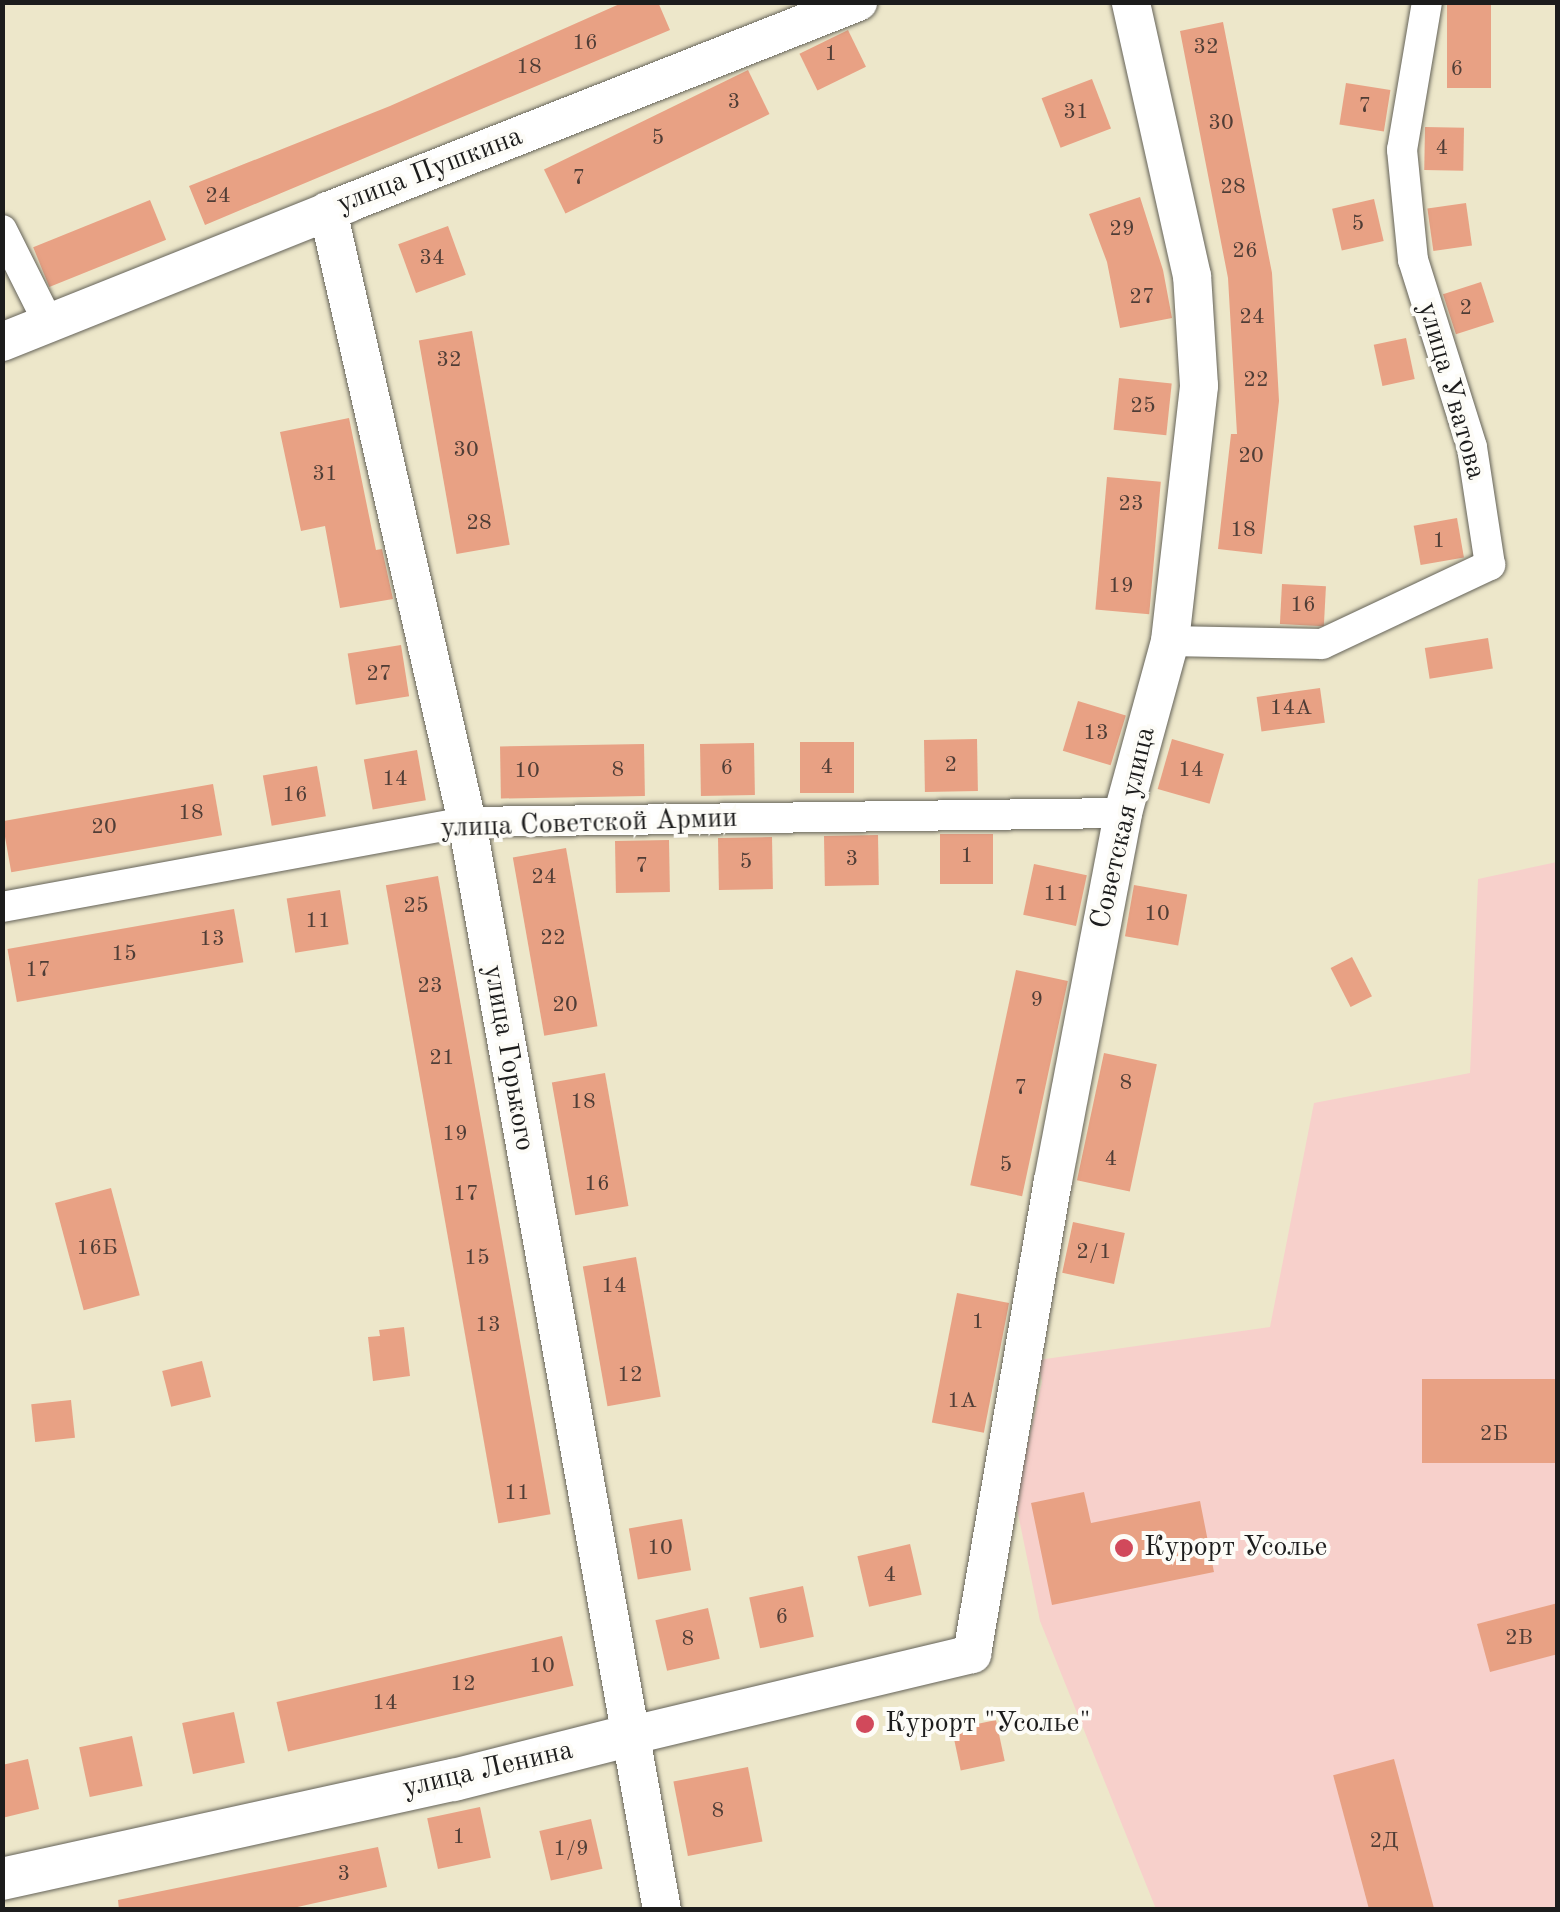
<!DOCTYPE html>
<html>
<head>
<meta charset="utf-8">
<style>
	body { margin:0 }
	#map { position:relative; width:1560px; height:1912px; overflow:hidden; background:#ede7ca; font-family:"Old Standard TT",serif }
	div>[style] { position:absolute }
	.built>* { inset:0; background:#f7d0cb }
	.building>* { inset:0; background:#e8a184; transform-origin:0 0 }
	.roads { filter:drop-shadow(0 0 2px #656359) drop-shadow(0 0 2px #656359) }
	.minor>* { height:30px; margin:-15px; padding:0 15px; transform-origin:15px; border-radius:15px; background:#fff }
	.tertiary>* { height:38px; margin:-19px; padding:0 19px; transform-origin:19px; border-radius:19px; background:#fff }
	.secondary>* { height:42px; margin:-21px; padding:0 21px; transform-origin:21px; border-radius:21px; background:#fff }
	.dots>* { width:28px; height:28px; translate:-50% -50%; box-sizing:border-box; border:5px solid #fdfcf7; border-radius:50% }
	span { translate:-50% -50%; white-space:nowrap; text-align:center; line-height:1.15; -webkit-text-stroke:8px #fdfcf7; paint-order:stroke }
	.number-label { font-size:22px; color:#4f3d36 }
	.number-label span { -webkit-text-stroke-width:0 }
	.street-label { font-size:28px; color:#1c1c1c }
	.poi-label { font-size:28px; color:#1c1c1c }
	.left { translate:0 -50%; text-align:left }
	.frame { position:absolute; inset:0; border:5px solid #1c1c1c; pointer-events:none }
</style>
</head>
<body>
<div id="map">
	<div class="built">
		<div style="clip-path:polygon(1557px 862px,1557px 1909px,1156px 1909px,1040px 1621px,1015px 1499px,1042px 1382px,1038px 1360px,1270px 1327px,1314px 1103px,1470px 1073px,1478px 879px)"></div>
	</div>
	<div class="building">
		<div style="clip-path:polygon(624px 2px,658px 2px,670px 30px,205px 225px,189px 186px,390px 106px)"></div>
		<div style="left:1447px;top:2px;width:44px;height:86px"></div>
		<div style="clip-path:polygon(1223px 22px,1272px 273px,1279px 401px,1262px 554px,1218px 549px,1231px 434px,1237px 434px,1228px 278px,1180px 31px)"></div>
		<div style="left:848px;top:30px;width:41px;height:54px;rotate:64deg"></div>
		<div style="left:748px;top:70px;width:49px;height:227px;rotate:64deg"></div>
		<div style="left:1092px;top:79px;width:53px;height:54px;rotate:69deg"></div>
		<div style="left:1346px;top:83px;width:45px;height:42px;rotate:9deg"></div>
		<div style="left:1425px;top:127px;width:39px;height:43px;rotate:1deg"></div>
		<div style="clip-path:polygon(1140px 197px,1163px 270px,1172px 318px,1120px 328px,1107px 262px,1089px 214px)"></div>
		<div style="left:1374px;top:199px;width:43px;height:43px;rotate:77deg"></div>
		<div style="left:150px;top:200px;width:43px;height:126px;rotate:68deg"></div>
		<div style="left:1466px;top:203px;width:43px;height:39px;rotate:82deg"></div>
		<div style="left:448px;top:226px;width:52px;height:53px;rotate:70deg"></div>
		<div style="left:1481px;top:282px;width:42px;height:40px;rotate:72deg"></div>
		<div style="left:472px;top:331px;width:217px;height:54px;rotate:80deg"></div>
		<div style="left:1406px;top:338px;width:42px;height:33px;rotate:78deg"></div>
		<div style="left:1119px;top:378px;width:53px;height:52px;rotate:6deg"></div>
		<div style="clip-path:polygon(349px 418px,376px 550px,382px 549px,393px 599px,340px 608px,325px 526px,301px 531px,280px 432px)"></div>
		<div style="left:1107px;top:477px;width:54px;height:133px;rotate:5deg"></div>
		<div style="left:1457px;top:518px;width:40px;height:44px;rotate:80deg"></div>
		<div style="left:1282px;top:584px;width:44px;height:40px;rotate:3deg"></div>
		<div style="left:1488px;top:638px;width:31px;height:64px;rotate:81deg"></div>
		<div style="left:401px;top:645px;width:52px;height:54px;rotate:81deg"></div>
		<div style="left:1320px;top:688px;width:35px;height:64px;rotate:82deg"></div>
		<div style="left:1078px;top:701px;width:50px;height:52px;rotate:17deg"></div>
		<div style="left:977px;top:739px;width:52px;height:53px;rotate:89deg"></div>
		<div style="left:1172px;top:739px;width:54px;height:52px;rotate:16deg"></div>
		<div style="left:854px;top:742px;width:51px;height:54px;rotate:90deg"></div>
		<div style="left:754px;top:743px;width:52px;height:54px;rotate:89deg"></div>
		<div style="left:644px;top:744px;width:52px;height:144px;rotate:89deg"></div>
		<div style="left:417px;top:750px;width:51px;height:54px;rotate:80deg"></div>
		<div style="left:317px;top:766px;width:51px;height:55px;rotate:80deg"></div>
		<div style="left:213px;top:784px;width:52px;height:214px;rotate:80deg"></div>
		<div style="left:940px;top:834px;width:53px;height:50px"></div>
		<div style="left:878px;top:835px;width:50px;height:54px;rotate:89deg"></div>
		<div style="left:772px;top:837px;width:52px;height:54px;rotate:89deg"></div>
		<div style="left:669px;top:840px;width:52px;height:54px;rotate:89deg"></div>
		<div style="left:566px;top:848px;width:181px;height:54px;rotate:80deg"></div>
		<div style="left:1034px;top:864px;width:54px;height:52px;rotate:12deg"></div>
		<div style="left:438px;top:876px;width:648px;height:53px;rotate:80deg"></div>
		<div style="left:1134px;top:885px;width:54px;height:52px;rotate:10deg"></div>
		<div style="left:340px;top:890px;width:55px;height:54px;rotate:81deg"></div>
		<div style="left:234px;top:909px;width:54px;height:230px;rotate:80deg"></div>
		<div style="left:1352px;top:957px;width:44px;height:24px;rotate:63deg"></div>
		<div style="left:1016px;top:970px;width:53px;height:220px;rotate:12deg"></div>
		<div style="left:1104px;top:1053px;width:54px;height:130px;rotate:12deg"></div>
		<div style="left:605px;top:1073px;width:135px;height:54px;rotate:80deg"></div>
		<div style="left:111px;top:1188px;width:111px;height:58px;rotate:75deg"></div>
		<div style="left:1073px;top:1222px;width:53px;height:52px;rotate:12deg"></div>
		<div style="left:636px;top:1257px;width:142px;height:54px;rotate:80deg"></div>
		<div style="left:957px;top:1293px;width:53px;height:132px;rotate:11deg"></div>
		<div style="clip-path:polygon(404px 1327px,410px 1376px,373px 1381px,368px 1337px,380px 1336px,379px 1330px)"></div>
		<div style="left:202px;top:1361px;width:37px;height:41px;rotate:76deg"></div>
		<div style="left:1558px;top:1379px;width:84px;height:136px;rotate:90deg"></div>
		<div style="left:71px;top:1400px;width:38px;height:40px;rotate:84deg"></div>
		<div style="clip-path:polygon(1084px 1492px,1091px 1523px,1200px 1501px,1214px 1572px,1052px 1605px,1031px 1503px)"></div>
		<div style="left:682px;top:1519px;width:52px;height:54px;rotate:80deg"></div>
		<div style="left:910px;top:1544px;width:52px;height:54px;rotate:77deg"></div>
		<div style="left:803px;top:1586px;width:52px;height:55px;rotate:78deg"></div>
		<div style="clip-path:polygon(1558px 1603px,1558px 1654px,1490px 1672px,1477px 1624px)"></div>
		<div style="left:708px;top:1608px;width:52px;height:54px;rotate:77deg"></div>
		<div style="left:562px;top:1636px;width:51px;height:293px;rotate:77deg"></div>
		<div style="left:234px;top:1712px;width:52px;height:53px;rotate:78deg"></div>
		<div style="left:996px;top:1720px;width:42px;height:45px;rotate:78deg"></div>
		<div style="left:132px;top:1736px;width:51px;height:54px;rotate:78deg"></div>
		<div style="clip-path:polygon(28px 1759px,39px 1809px,2px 1818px,2px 1765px)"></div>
		<div style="left:1394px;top:1759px;width:156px;height:63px;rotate:75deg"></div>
		<div style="left:748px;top:1767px;width:76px;height:76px;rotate:79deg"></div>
		<div style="left:480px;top:1807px;width:52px;height:54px;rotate:78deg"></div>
		<div style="left:591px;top:1819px;width:51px;height:53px;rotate:77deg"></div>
		<div style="clip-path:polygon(378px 1847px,387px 1887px,284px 1910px,119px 1910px,118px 1900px)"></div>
	</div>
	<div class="roads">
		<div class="minor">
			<div style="left:2px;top:230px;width:103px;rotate:63.4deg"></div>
			<div style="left:1170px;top:641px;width:152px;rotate:1.1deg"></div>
			<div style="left:1322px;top:644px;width:186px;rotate:-25.2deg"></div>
			<div style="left:1490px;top:565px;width:119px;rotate:-98.7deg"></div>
			<div style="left:1472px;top:447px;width:196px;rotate:-107.5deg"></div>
			<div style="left:1413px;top:260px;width:111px;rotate:-95.7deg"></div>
			<div style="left:1402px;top:150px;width:150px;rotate:-80.4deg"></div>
			<div style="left:2px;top:907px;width:473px;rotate:-10.4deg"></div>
			<div style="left:467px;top:822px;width:656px;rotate:-0.79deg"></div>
		</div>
		<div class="tertiary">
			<div style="left:2px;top:342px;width:374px;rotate:-21.8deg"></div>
			<div style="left:628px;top:1736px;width:354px;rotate:-13.4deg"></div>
			<div style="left:972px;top:1654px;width:480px;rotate:-80.3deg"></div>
			<div style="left:1053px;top:1181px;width:375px;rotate:-79.2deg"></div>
			<div style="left:1123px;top:813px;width:178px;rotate:-74.7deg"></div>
			<div style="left:1170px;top:641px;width:257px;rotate:-83.5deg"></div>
			<div style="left:1199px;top:386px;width:110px;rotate:-93.6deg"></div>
			<div style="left:1192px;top:276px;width:281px;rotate:-102.6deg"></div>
			<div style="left:662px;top:1910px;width:1105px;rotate:-100.16deg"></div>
			<div style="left:467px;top:822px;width:627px;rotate:-102.82deg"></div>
			<div style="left:328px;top:211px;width:570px;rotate:-21.52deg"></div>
		</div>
		<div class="secondary">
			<div style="left:2px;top:1879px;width:463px;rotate:-12.4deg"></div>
			<div style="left:454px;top:1780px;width:179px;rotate:-14.2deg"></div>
		</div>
	</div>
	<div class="dots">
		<div style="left:1124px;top:1548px;background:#d1495b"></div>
		<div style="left:865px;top:1724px;background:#d1495b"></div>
	</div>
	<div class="number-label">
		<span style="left:585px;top:44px">16</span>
		<span style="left:1206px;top:48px">32</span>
		<span style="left:831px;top:55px">1</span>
		<span style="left:529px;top:68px">18</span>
		<span style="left:1457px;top:70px">6</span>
		<span style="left:734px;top:103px">3</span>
		<span style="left:1365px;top:107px">7</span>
		<span style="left:1076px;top:113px">31</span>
		<span style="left:1221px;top:124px">30</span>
		<span style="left:658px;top:139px">5</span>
		<span style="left:1442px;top:149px">4</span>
		<span style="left:579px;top:179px">7</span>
		<span style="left:1233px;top:188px">28</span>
		<span style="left:218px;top:197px">24</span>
		<span style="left:1358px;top:225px">5</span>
		<span style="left:1122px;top:230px">29</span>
		<span style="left:1245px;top:252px">26</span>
		<span style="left:432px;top:259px">34</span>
		<span style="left:1142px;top:298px">27</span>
		<span style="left:1466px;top:309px">2</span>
		<span style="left:1252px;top:318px">24</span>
		<span style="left:449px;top:361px">32</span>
		<span style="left:1256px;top:381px">22</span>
		<span style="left:1143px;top:407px">25</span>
		<span style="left:466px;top:451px">30</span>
		<span style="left:1251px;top:457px">20</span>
		<span style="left:325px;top:475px">31</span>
		<span style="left:1131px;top:505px">23</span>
		<span style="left:479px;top:524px">28</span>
		<span style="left:1243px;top:531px">18</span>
		<span style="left:1439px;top:542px">1</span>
		<span style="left:1121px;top:587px">19</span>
		<span style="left:1303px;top:606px">16</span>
		<span style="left:379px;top:675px">27</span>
		<span style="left:1291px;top:709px">14А</span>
		<span style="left:1096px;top:734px">13</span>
		<span style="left:951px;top:766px">2</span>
		<span style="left:827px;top:768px">4</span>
		<span style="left:727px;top:769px">6</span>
		<span style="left:618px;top:771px">8</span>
		<span style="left:1191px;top:771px">14</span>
		<span style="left:527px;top:772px">10</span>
		<span style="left:395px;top:780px">14</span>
		<span style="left:295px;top:796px">16</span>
		<span style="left:191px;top:814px">18</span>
		<span style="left:104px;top:828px">20</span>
		<span style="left:967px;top:857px">1</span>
		<span style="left:852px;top:860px">3</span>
		<span style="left:746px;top:863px">5</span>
		<span style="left:642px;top:867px">7</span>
		<span style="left:544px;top:878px">24</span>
		<span style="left:1056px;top:895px">11</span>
		<span style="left:416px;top:907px">25</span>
		<span style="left:1157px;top:915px">10</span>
		<span style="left:318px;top:922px">11</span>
		<span style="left:553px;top:939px">22</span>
		<span style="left:212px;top:940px">13</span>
		<span style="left:124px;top:955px">15</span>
		<span style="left:38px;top:971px">17</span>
		<span style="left:430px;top:987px">23</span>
		<span style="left:1037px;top:1001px">9</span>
		<span style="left:565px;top:1006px">20</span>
		<span style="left:442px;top:1059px">21</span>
		<span style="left:1126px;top:1084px">8</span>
		<span style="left:1021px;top:1089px">7</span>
		<span style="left:583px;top:1103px">18</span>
		<span style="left:455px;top:1135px">19</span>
		<span style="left:1111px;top:1160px">4</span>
		<span style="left:1006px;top:1166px">5</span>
		<span style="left:597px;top:1185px">16</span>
		<span style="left:466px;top:1195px">17</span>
		<span style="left:97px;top:1249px">16Б</span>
		<span style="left:1094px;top:1253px">2/1</span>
		<span style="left:477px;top:1259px">15</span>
		<span style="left:614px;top:1287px">14</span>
		<span style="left:978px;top:1323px">1</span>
		<span style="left:488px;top:1326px">13</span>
		<span style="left:630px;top:1376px">12</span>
		<span style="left:962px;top:1402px">1А</span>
		<span style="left:1494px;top:1435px">2Б</span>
		<span style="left:517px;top:1494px">11</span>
		<span style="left:660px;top:1549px">10</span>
		<span style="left:890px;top:1576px">4</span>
		<span style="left:782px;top:1618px">6</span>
		<span style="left:1519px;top:1639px">2В</span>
		<span style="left:688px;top:1640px">8</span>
		<span style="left:542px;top:1667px">10</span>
		<span style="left:463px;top:1685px">12</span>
		<span style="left:385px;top:1704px">14</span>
		<span style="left:718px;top:1812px">8</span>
		<span style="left:459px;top:1838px">1</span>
		<span style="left:1384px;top:1842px">2Д</span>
		<span style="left:571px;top:1850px">1/9</span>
		<span style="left:344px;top:1875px">3</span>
	</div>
	<div class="street-label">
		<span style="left:430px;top:171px;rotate:-21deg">улица Пушкина</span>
		<span style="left:1451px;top:391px;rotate:74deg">улица Уватова</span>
		<span style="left:589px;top:824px;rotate:-2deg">улица Советской Армии</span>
		<span style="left:1124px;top:828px;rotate:-77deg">Советская улица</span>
		<span style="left:508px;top:1058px;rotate:80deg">улица Горького</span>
		<span style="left:488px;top:1770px;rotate:-13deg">улица Ленина</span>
	</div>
	<div class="poi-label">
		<span class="left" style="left:1144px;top:1548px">Курорт Усолье</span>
		<span class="left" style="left:885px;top:1724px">Курорт "Усолье"</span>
	</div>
	<div class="frame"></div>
</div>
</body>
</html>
